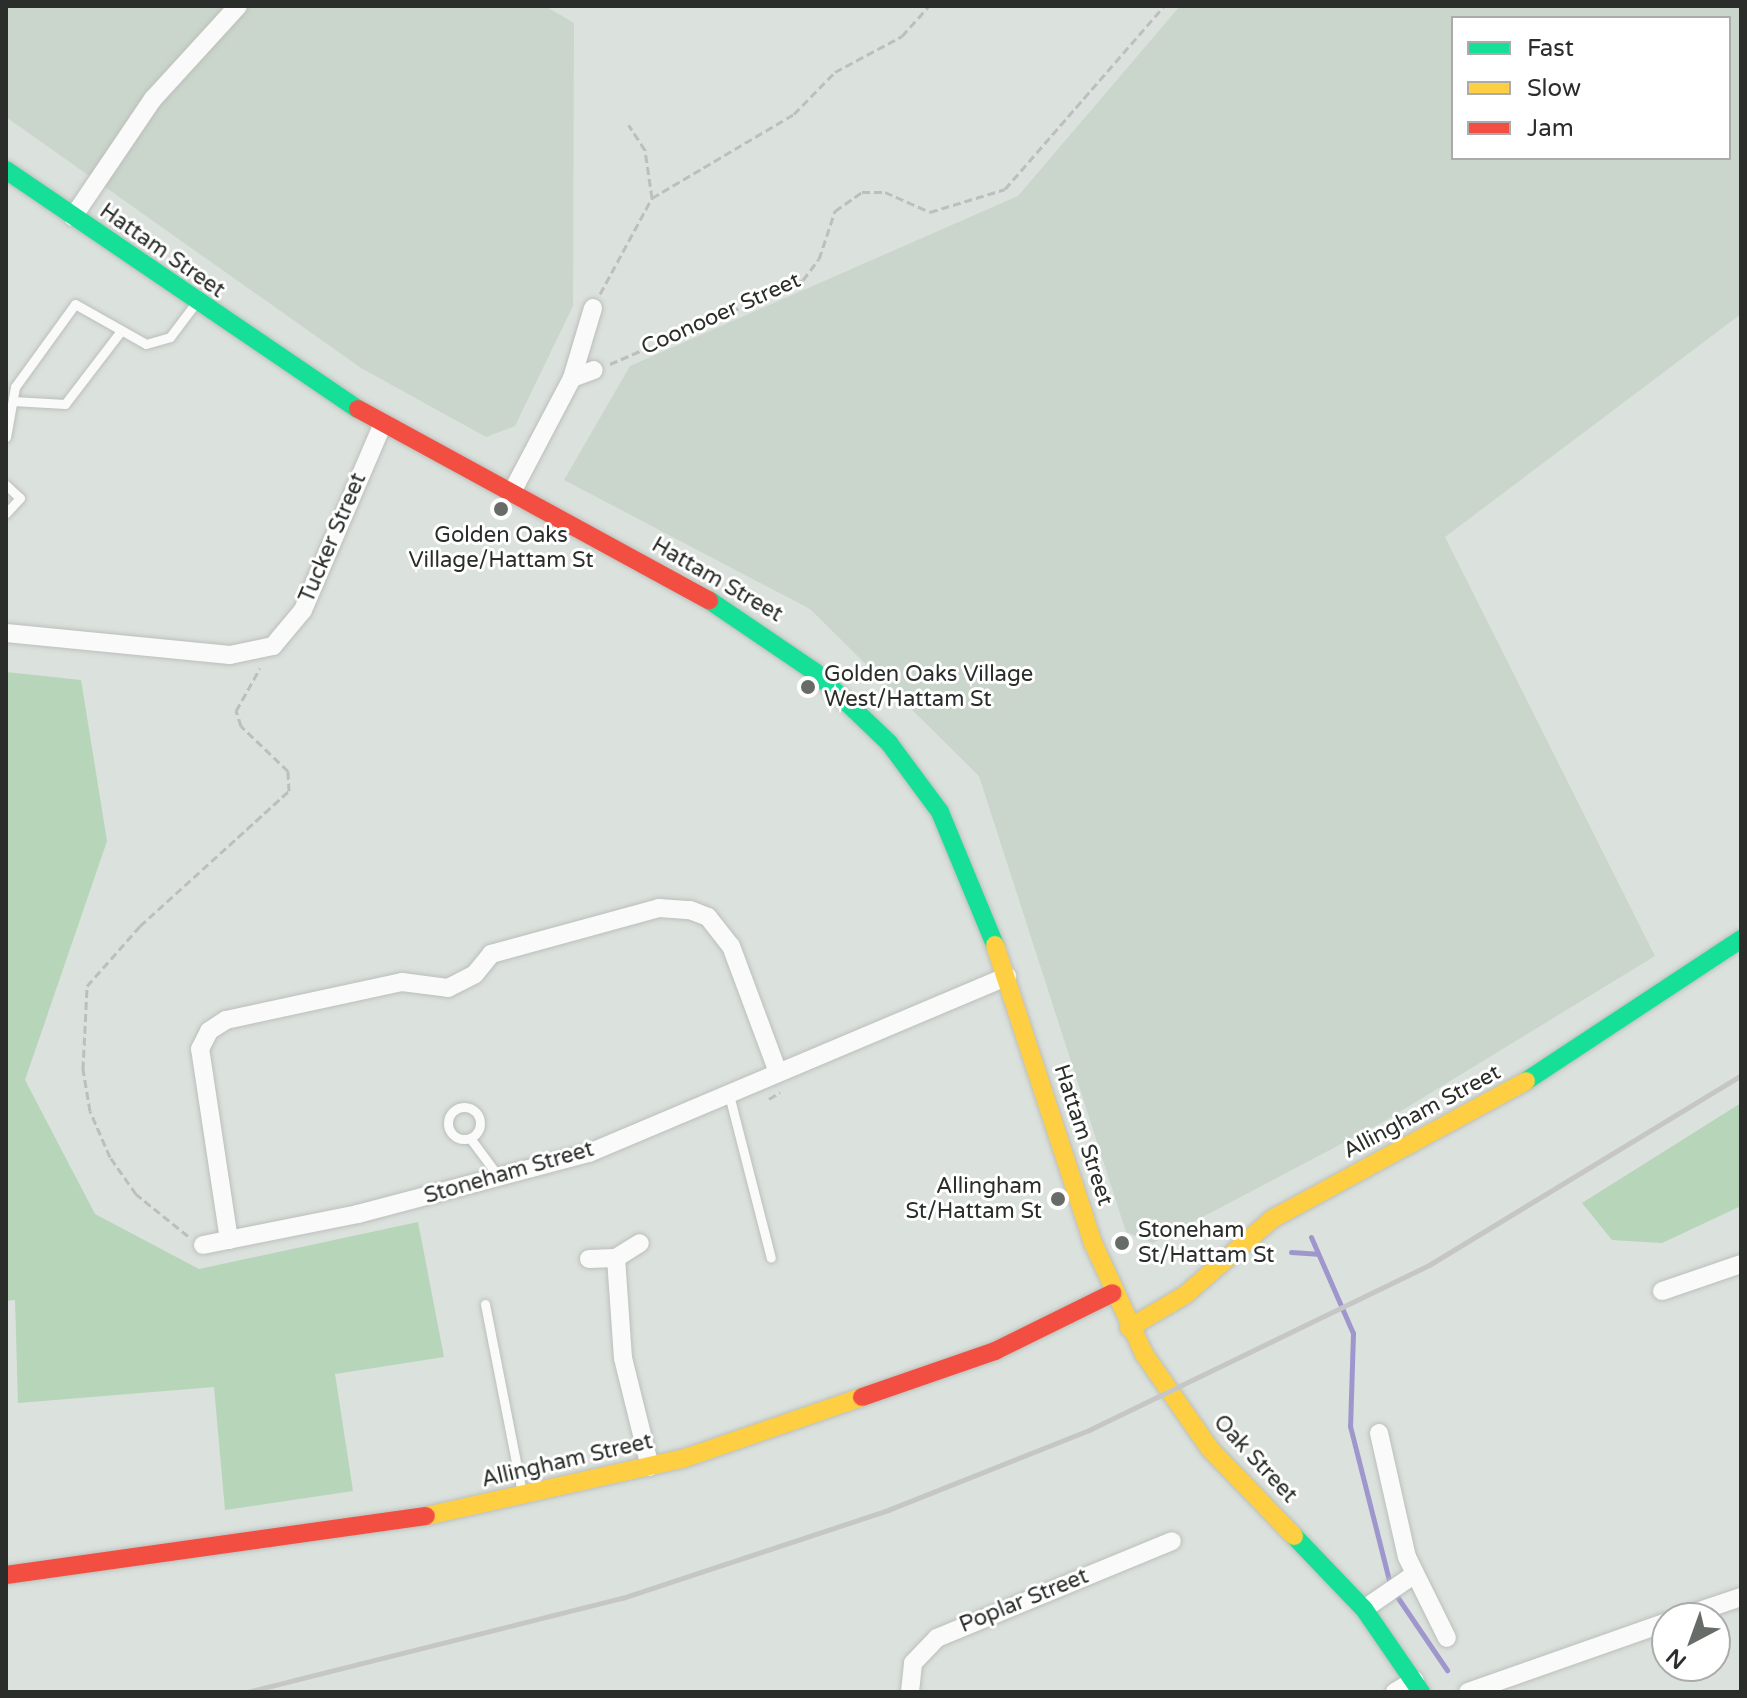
<!DOCTYPE html>
<html>
<head>
<meta charset="utf-8">
<style>
	body { margin:0 }
	#map { position:relative; width:1747px; height:1698px; overflow:hidden; background:#dbe1dc; font-family:"Varela Round",sans-serif }
	div>[style] { position:absolute }
	.built>* { inset:0; background:#cad6cb }
	.green>* { inset:0; background:#b6d5b9 }
	.stream>* { height:5px; margin:-2.5px; padding:0 2.5px; transform-origin:2.5px; border-radius:2.5px; background:#9f96cd }
	.path>* { height:3px; margin-top:-1.5px; transform-origin:0; background:repeating-linear-gradient(90deg,#bdbfbd 0 8px,transparent 0 12px) }
	.roads { filter:drop-shadow(0 0 2px #bbbfbb) drop-shadow(0 0 2px #bbbfbb) }
	.lane>* { height:9px; margin:-4.5px; padding:0 4.5px; transform-origin:4.5px; border-radius:4.5px; background:#fafafa }
	.lane>.ring { margin:-4.5px; padding:0; box-sizing:content-box; background:none; border:9px solid #fafafa; border-radius:50% }
	.street>* { height:18px; margin:-9px; padding:0 9px; transform-origin:9px; border-radius:9px; background:#fafafa }
	.fast>* { height:18px; margin:-9px; padding:0 9px; transform-origin:9px; border-radius:9px; background:#16e098 }
	.slow>* { height:18px; margin:-9px; padding:0 9px; transform-origin:9px; border-radius:9px; background:#ffcf43 }
	.jam>* { height:18px; margin:-9px; padding:0 9px; transform-origin:9px; border-radius:9px; background:#f24e42 }
	.rail>* { height:5px; margin:-2.5px; padding:0 2.5px; transform-origin:2.5px; border-radius:2.5px; background:#c5c6c5 }
	.dots>* { width:22px; height:22px; translate:-50% -50%; box-sizing:border-box; border:4px solid #fff; border-radius:50% }
	span { translate:-50% -50%; white-space:nowrap; text-align:center; line-height:1.15; -webkit-text-stroke:6px #fff; paint-order:stroke }
	.street-label { font-size:22px; color:#2a2d2a }
	.poi-label { font-size:22px; color:#2a2d2a }
	.left { translate:0 -50%; text-align:left }
	.right { translate:-100% -50%; text-align:right }
	.frame { position:absolute; inset:0; border:8px solid #2a2d2a; pointer-events:none }
	.legend { position:absolute; left:1451px; top:16px; width:280px; height:144px; box-sizing:border-box; background:#fff; border:2px solid #aaabaa; margin:0; padding:10px 14px; list-style:none; font-size:24px; color:#2a2d2a }
	.legend li { display:flex; align-items:center; gap:16px; height:40px }
	.legend b { width:40px; border:2px solid #aaabaa }
	.north { position:absolute; left:1651px; top:1602px; width:80px; height:80px; box-sizing:border-box; background:#fff; border:2px solid #aaabaa; border-radius:50%; rotate:221deg; font-size:22px; font-weight:700; line-height:32px; text-align:center; color:#2a2d2a }
	.north::after { content:''; display:block; margin:auto; width:28px; height:36px; background:#686c68; clip-path:polygon(50% 0,100% 100%,50% 72%,0 100%) }
</style>
</head>
<body>
<div id="map">
	<div class="built">
		<div style="clip-path:polygon(6px 6px,545px 6px,574px 23px,573px 306px,515px 426px,486px 437px,361px 368px,6px 117px)"></div>
		<div style="clip-path:polygon(evenodd,1180px 6px,1741px 6px,1741px 314px,1445px 537px,1655px 956px,1383px 1122px,1153px 1243px,1126px 1232px,979px 776px,810px 609px,564px 480px,630px 366px,1018px 196px,1180px 6px,1453px 18px,1729px 18px,1729px 158px,1453px 158px,1453px 18px)"></div>
	</div>
	<div class="green">
		<div style="clip-path:polygon(6px 672px,81px 680px,107px 841px,25px 1080px,95px 1214px,199px 1269px,418px 1222px,444px 1357px,335px 1374px,353px 1491px,225px 1510px,214px 1387px,18px 1403px,15px 1300px,6px 1301px)"></div>
		<div style="clip-path:polygon(1741px 1103px,1741px 1206px,1662px 1243px,1612px 1240px,1582px 1203px)"></div>
	</div>
	<div class="stream">
		<div style="left:1311px;top:1237px;width:105px;rotate:66.4deg"></div>
		<div style="left:1353px;top:1333px;width:93px;rotate:91.8deg"></div>
		<div style="left:1350px;top:1426px;width:163px;rotate:75.8deg"></div>
		<div style="left:1291px;top:1252px;width:26px;rotate:4deg"></div>
		<div style="left:1396px;top:1595px;width:91px;rotate:55.8deg"></div>
	</div>
	<div class="path">
		<div style="left:652px;top:198px;width:165px;rotate:-30.6deg"></div>
		<div style="left:794px;top:114px;width:59px;rotate:-45.7deg"></div>
		<div style="left:835px;top:72px;width:76px;rotate:-28.2deg"></div>
		<div style="left:902px;top:36px;width:40px;rotate:-48deg"></div>
		<div style="left:600px;top:294px;width:109px;rotate:-61.6deg"></div>
		<div style="left:652px;top:198px;width:49px;rotate:-98.3deg"></div>
		<div style="left:645px;top:150px;width:30px;rotate:-123deg"></div>
		<div style="left:610px;top:364px;width:210px;rotate:-23.5deg"></div>
		<div style="left:803px;top:280px;width:26px;rotate:-53deg"></div>
		<div style="left:819px;top:259px;width:51px;rotate:-71.6deg"></div>
		<div style="left:835px;top:211px;width:33px;rotate:-35deg"></div>
		<div style="left:862px;top:192px;width:23px"></div>
		<div style="left:885px;top:192px;width:49px;rotate:24deg"></div>
		<div style="left:930px;top:212px;width:78px;rotate:-17deg"></div>
		<div style="left:1005px;top:189px;width:242px;rotate:-49deg"></div>
		<div style="left:769px;top:1099px;width:13px;rotate:-32deg"></div>
		<div style="left:188px;top:1236px;width:67px;rotate:-141.1deg"></div>
		<div style="left:136px;top:1194px;width:45px;rotate:-125.1deg"></div>
		<div style="left:110px;top:1157px;width:50px;rotate:-113.5deg"></div>
		<div style="left:90px;top:1111px;width:43px;rotate:-99.5deg"></div>
		<div style="left:83px;top:1069px;width:83px;rotate:-87.2deg"></div>
		<div style="left:87px;top:986px;width:80px;rotate:-48.5deg"></div>
		<div style="left:140px;top:926px;width:201px;rotate:-42.2deg"></div>
		<div style="left:289px;top:791px;width:20px;rotate:-93deg"></div>
		<div style="left:288px;top:771px;width:65px;rotate:-136.2deg"></div>
		<div style="left:241px;top:726px;width:16px;rotate:-108deg"></div>
		<div style="left:236px;top:711px;width:49px;rotate:-60.8deg"></div>
	</div>
	<div class="roads">
		<div class="lane">
			<div style="left:13px;top:401px;width:52px;rotate:3.3deg"></div>
			<div style="left:65px;top:404px;width:91px;rotate:-52.6deg"></div>
			<div style="left:6px;top:437px;width:51px;rotate:-79.8deg"></div>
			<div style="left:15px;top:387px;width:102px;rotate:-54.1deg"></div>
			<div style="left:75px;top:304px;width:81px;rotate:29.4deg"></div>
			<div style="left:146px;top:344px;width:25px;rotate:-16deg"></div>
			<div style="left:170px;top:337px;width:41px;rotate:-52.9deg"></div>
			<div style="left:6px;top:485px;width:19px;rotate:43deg"></div>
			<div style="left:20px;top:498px;width:21px;rotate:133deg"></div>
			<div style="left:728px;top:1091px;width:172px;rotate:75.6deg"></div>
			<div class="ring" style="left:448px;top:1107px;width:23px;height:23px"></div>
			<div style="left:470px;top:1138px;width:49px;rotate:53.4deg"></div>
			<div style="left:485px;top:1304px;width:193px;rotate:78.9deg"></div>
		</div>
		<div class="street">
			<div style="left:73px;top:217px;width:143px;rotate:-55.9deg"></div>
			<div style="left:153px;top:99px;width:126px;rotate:-47.6deg"></div>
			<div style="left:572px;top:378px;width:23px;rotate:-20deg"></div>
			<div style="left:512px;top:492px;width:129px;rotate:-62.2deg"></div>
			<div style="left:572px;top:378px;width:73px;rotate:-73.3deg"></div>
			<div style="left:6px;top:633px;width:225px;rotate:5.6deg"></div>
			<div style="left:230px;top:655px;width:44px;rotate:-11.8deg"></div>
			<div style="left:273px;top:646px;width:47px;rotate:-50.2deg"></div>
			<div style="left:303px;top:610px;width:203px;rotate:-66.8deg"></div>
			<div style="left:229px;top:1240px;width:193px;rotate:-98.6deg"></div>
			<div style="left:200px;top:1049px;width:20px;rotate:-63deg"></div>
			<div style="left:209px;top:1031px;width:20px;rotate:-33deg"></div>
			<div style="left:226px;top:1020px;width:180px;rotate:-12.2deg"></div>
			<div style="left:402px;top:982px;width:46px;rotate:7.4deg"></div>
			<div style="left:448px;top:988px;width:30px;rotate:-27deg"></div>
			<div style="left:475px;top:974px;width:26px;rotate:-51deg"></div>
			<div style="left:491px;top:954px;width:174px;rotate:-15.3deg"></div>
			<div style="left:659px;top:908px;width:31px;rotate:4deg"></div>
			<div style="left:690px;top:910px;width:19px;rotate:21deg"></div>
			<div style="left:708px;top:917px;width:37px;rotate:52deg"></div>
			<div style="left:731px;top:946px;width:132px;rotate:69.6deg"></div>
			<div style="left:203px;top:1245px;width:158px;rotate:-11.3deg"></div>
			<div style="left:358px;top:1214px;width:239px;rotate:-14.8deg"></div>
			<div style="left:589px;top:1153px;width:454px;rotate:-22.9deg"></div>
			<div style="left:616px;top:1258px;width:100px;rotate:86deg"></div>
			<div style="left:623px;top:1358px;width:112px;rotate:76.1deg"></div>
			<div style="left:589px;top:1259px;width:27px;rotate:-2deg"></div>
			<div style="left:616px;top:1258px;width:28px;rotate:-32deg"></div>
			<div style="left:1662px;top:1291px;width:83px;rotate:-18.9deg"></div>
			<div style="left:1379px;top:1433px;width:127px;rotate:77.3deg"></div>
			<div style="left:1407px;top:1557px;width:90px;rotate:63.7deg"></div>
			<div style="left:1364px;top:1609px;width:62px;rotate:-34.5deg"></div>
			<div style="left:1679px;top:1618px;width:65px;rotate:-18.7deg"></div>
			<div style="left:910px;top:1692px;width:29px;rotate:-84deg"></div>
			<div style="left:913px;top:1663px;width:35px;rotate:-46deg"></div>
			<div style="left:937px;top:1638px;width:254px;rotate:-22.4deg"></div>
			<div style="left:1395px;top:1692px;width:23px;rotate:-31deg"></div>
			<div style="left:1468px;top:1692px;width:211px;rotate:-19.4deg"></div>
		</div>
		<div class="fast">
			<div style="left:6px;top:170px;width:425px;rotate:34.2deg"></div>
			<div style="left:709px;top:600px;width:128px;rotate:34.2deg"></div>
			<div style="left:815px;top:672px;width:103px;rotate:43.8deg"></div>
			<div style="left:889px;top:743px;width:86px;rotate:53.5deg"></div>
			<div style="left:940px;top:812px;width:144px;rotate:67.5deg"></div>
			<div style="left:1526px;top:1081px;width:258px;rotate:-33.4deg"></div>
			<div style="left:1294px;top:1536px;width:101px;rotate:46.2deg"></div>
			<div style="left:1364px;top:1609px;width:101px;rotate:55.5deg"></div>
		</div>
		<div class="slow">
			<div style="left:995px;top:945px;width:314px;rotate:71.8deg"></div>
			<div style="left:1093px;top:1243px;width:122px;rotate:65.3deg"></div>
			<div style="left:1144px;top:1354px;width:116px;rotate:55.2deg"></div>
			<div style="left:1210px;top:1449px;width:121px;rotate:46deg"></div>
			<div style="left:1129px;top:1328px;width:65px;rotate:-30.5deg"></div>
			<div style="left:1185px;top:1295px;width:116px;rotate:-41.1deg"></div>
			<div style="left:1272px;top:1219px;width:289px;rotate:-28.5deg"></div>
			<div style="left:426px;top:1516px;width:262px;rotate:-12.6deg"></div>
			<div style="left:682px;top:1459px;width:190px;rotate:-19deg"></div>
		</div>
		<div class="jam">
			<div style="left:358px;top:409px;width:400px;rotate:28.6deg"></div>
			<div style="left:862px;top:1397px;width:141px;rotate:-19.1deg"></div>
			<div style="left:995px;top:1351px;width:131px;rotate:-26.2deg"></div>
			<div style="left:6px;top:1575px;width:424px;rotate:-8deg"></div>
		</div>
	</div>
	<div class="rail">
		<div style="left:247px;top:1692px;width:387px;rotate:-14.1deg"></div>
		<div style="left:622px;top:1598px;width:280px;rotate:-18.3deg"></div>
		<div style="left:888px;top:1510px;width:216px;rotate:-21.7deg"></div>
		<div style="left:1089px;top:1430px;width:378px;rotate:-25.9deg"></div>
		<div style="left:1429px;top:1265px;width:365px;rotate:-31.3deg"></div>
	</div>
	<div class="dots">
		<div style="left:501px;top:509px;background:#686c68"></div>
		<div style="left:808px;top:687px;background:#686c68"></div>
		<div style="left:1058px;top:1199px;background:#686c68"></div>
		<div style="left:1122px;top:1243px;background:#686c68"></div>
	</div>
	<div class="street-label">
		<span style="left:162px;top:251px;rotate:35deg">Hattam Street</span>
		<span style="left:721px;top:314px;rotate:-24deg">Coonooer Street</span>
		<span style="left:333px;top:538px;rotate:-67deg">Tucker Street</span>
		<span style="left:717px;top:580px;rotate:30deg">Hattam Street</span>
		<span style="left:1422px;top:1112px;rotate:-28deg">Allingham Street</span>
		<span style="left:1083px;top:1135px;rotate:72deg">Hattam Street</span>
		<span style="left:509px;top:1173px;rotate:-16deg">Stoneham Street</span>
		<span style="left:1255px;top:1459px;rotate:47deg">Oak Street</span>
		<span style="left:567px;top:1461px;rotate:-13deg">Allingham Street</span>
		<span style="left:1024px;top:1601px;rotate:-22deg">Poplar Street</span>
	</div>
	<div class="poi-label">
		<span style="left:501px;top:548px">Golden Oaks<br>Village/Hattam St</span>
		<span class="left" style="left:824px;top:687px">Golden Oaks Village<br>West/Hattam St</span>
		<span class="right" style="left:1042px;top:1199px">Allingham<br>St/Hattam St</span>
		<span class="left" style="left:1138px;top:1243px">Stoneham<br>St/Hattam St</span>
	</div>
	<div class="frame"></div>
	<ul class="legend">
	<li><b style="height:10px;background:#16e098"></b>Fast</li>
	<li><b style="height:10px;background:#ffcf43"></b>Slow</li>
	<li><b style="height:10px;background:#f24e42"></b>Jam</li>
	</ul>
	<div class="north">N</div>
</div>
</body>
</html>
